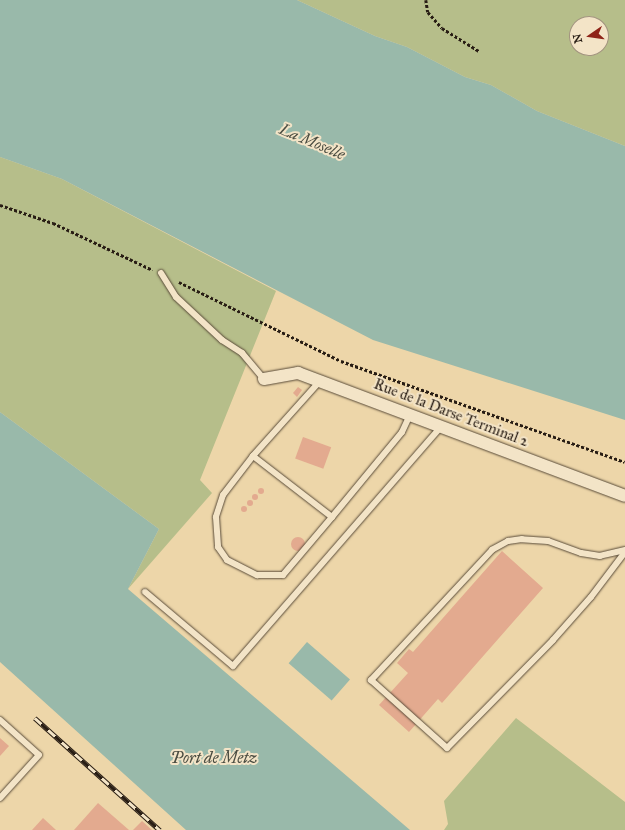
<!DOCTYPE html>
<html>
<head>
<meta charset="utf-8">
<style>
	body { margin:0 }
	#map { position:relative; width:625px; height:830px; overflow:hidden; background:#edd6a9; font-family:"IM FELL Great Primer",serif }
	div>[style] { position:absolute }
	.green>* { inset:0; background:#b6be8a }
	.water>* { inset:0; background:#99b9aa; transform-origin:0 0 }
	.building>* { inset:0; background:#e3aa8f; transform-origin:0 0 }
	.round { border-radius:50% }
	.path>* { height:2.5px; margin-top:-1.25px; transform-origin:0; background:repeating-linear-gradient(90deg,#281d14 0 3px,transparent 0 5px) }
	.roads { filter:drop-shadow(0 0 1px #594b39) drop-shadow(0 0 1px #594b39) }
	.lane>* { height:6px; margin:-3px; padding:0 3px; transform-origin:3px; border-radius:3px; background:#f3e4c7 }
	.street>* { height:12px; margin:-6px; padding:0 6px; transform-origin:6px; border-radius:6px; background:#f3e4c7 }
	.rail>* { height:4.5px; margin-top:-2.25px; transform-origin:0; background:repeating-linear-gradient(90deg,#f3e4c7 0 9px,#281d14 0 18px); box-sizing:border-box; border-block:1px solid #281d14 }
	span { translate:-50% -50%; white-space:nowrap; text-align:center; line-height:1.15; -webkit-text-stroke:4px #f3e4c7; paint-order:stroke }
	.street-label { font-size:15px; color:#281d14 }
	.water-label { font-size:16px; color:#4a4c41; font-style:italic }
	.north { position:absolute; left:569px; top:16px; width:40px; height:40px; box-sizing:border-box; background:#f3e4c7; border:1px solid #a2947f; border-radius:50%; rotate:257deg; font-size:11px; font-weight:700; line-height:16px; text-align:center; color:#281d14 }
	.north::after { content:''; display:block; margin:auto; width:14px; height:18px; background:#8f2418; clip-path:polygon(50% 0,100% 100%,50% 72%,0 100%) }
</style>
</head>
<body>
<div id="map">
	<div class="green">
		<div style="clip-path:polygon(evenodd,297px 0,625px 0,625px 146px,537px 111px,491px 85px,465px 77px,407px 47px,375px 36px,297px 0,577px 24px,601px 24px,601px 48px,577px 48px,577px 24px)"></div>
		<div style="clip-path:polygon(0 157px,62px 179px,276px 291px,200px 480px,212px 493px,128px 589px,159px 529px,0 412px)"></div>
		<div style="clip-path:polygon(516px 718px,625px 802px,625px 830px,444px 830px,448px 824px,444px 801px)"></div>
	</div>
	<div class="water">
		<div style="clip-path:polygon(0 0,297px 0,375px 36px,407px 47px,465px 77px,491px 85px,537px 111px,625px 146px,625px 420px,373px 340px,62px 179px,0 157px)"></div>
		<div style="clip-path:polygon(0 412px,159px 529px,128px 589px,410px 830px,186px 830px,0 662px)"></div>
		<div style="left:307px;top:642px;width:57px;height:28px;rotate:41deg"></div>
	</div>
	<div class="building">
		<div style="clip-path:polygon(298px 387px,302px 390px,297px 397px,293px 393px)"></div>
		<div style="left:303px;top:437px;width:30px;height:23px;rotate:20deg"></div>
		<div class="round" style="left:258px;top:488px;width:6px;height:6px"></div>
		<div class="round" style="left:252px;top:494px;width:6px;height:6px"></div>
		<div class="round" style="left:247px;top:500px;width:6px;height:6px"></div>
		<div class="round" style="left:241px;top:506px;width:6px;height:6px"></div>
		<div class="round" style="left:291px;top:537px;width:14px;height:14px"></div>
		<div style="clip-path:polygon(502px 551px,543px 588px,442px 703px,438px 699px,409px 732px,379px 705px,408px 673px,397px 663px,409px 649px,413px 652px)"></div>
		<div style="clip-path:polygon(0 738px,9px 746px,0 756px)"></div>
		<div style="clip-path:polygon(98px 803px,129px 830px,74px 830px)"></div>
		<div style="clip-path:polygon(43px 818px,56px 830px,32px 830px)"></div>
		<div style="clip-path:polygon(142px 821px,152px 830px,133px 830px)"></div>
	</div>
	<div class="path">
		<div style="left:426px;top:0;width:12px;rotate:81deg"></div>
		<div style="left:428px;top:12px;width:21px;rotate:49deg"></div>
		<div style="left:442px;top:28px;width:44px;rotate:31.9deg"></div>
		<div style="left:0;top:205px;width:56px;rotate:18.8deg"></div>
		<div style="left:53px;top:223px;width:110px;rotate:25.2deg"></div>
		<div style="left:179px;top:282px;width:180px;rotate:26deg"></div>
		<div style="left:341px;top:361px;width:301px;rotate:19.6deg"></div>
	</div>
	<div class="roads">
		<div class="lane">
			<div style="left:161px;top:273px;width:28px;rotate:58deg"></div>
			<div style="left:176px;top:297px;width:63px;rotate:43.1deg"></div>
			<div style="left:222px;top:340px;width:24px;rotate:33deg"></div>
			<div style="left:242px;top:353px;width:34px;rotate:50deg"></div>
			<div style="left:320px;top:381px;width:101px;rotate:131.8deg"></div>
			<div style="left:253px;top:456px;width:100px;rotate:37.7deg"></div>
			<div style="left:332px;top:517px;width:110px;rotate:-50.5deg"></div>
			<div style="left:402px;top:432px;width:19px;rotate:-65deg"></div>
			<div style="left:253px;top:456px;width:49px;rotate:127.6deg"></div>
			<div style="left:223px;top:495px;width:23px;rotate:108deg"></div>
			<div style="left:216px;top:517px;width:30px;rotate:86deg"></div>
			<div style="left:218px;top:547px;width:16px;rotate:55deg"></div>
			<div style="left:227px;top:560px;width:34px;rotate:27deg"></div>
			<div style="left:257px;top:575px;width:26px"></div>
			<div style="left:283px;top:575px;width:76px;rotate:-49.8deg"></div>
			<div style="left:625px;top:550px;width:26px;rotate:167deg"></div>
			<div style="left:600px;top:556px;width:19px;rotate:-171deg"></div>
			<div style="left:581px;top:553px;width:35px;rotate:-160deg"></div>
			<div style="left:548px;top:541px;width:26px;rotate:-176deg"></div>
			<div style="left:522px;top:539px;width:14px;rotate:172deg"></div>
			<div style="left:508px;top:541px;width:18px;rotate:151deg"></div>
			<div style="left:492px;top:550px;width:178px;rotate:132.9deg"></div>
			<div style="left:371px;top:680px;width:102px;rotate:41.8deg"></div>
			<div style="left:447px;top:748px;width:151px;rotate:-45.5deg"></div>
			<div style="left:553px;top:640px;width:57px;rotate:-48.5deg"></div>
			<div style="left:591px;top:597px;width:56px;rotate:-52.9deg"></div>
			<div style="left:145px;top:592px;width:115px;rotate:40.1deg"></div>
			<div style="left:233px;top:666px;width:317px;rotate:-49deg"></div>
			<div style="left:0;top:720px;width:52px;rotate:41.9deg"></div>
			<div style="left:39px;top:755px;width:58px;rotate:132.2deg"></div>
		</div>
		<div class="street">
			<div style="left:264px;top:379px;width:35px;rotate:-10deg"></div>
			<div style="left:298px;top:373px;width:349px;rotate:20.6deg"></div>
		</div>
	</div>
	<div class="rail">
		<div style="left:35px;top:718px;width:168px;rotate:41.9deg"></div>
	</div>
	<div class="street-label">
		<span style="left:451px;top:413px;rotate:21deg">Rue de la Darse Terminal 2</span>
	</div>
	<div class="water-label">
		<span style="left:312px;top:142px;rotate:23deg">La Moselle</span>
		<span style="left:214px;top:758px">Port de Metz</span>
	</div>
	<div class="north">N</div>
</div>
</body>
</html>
